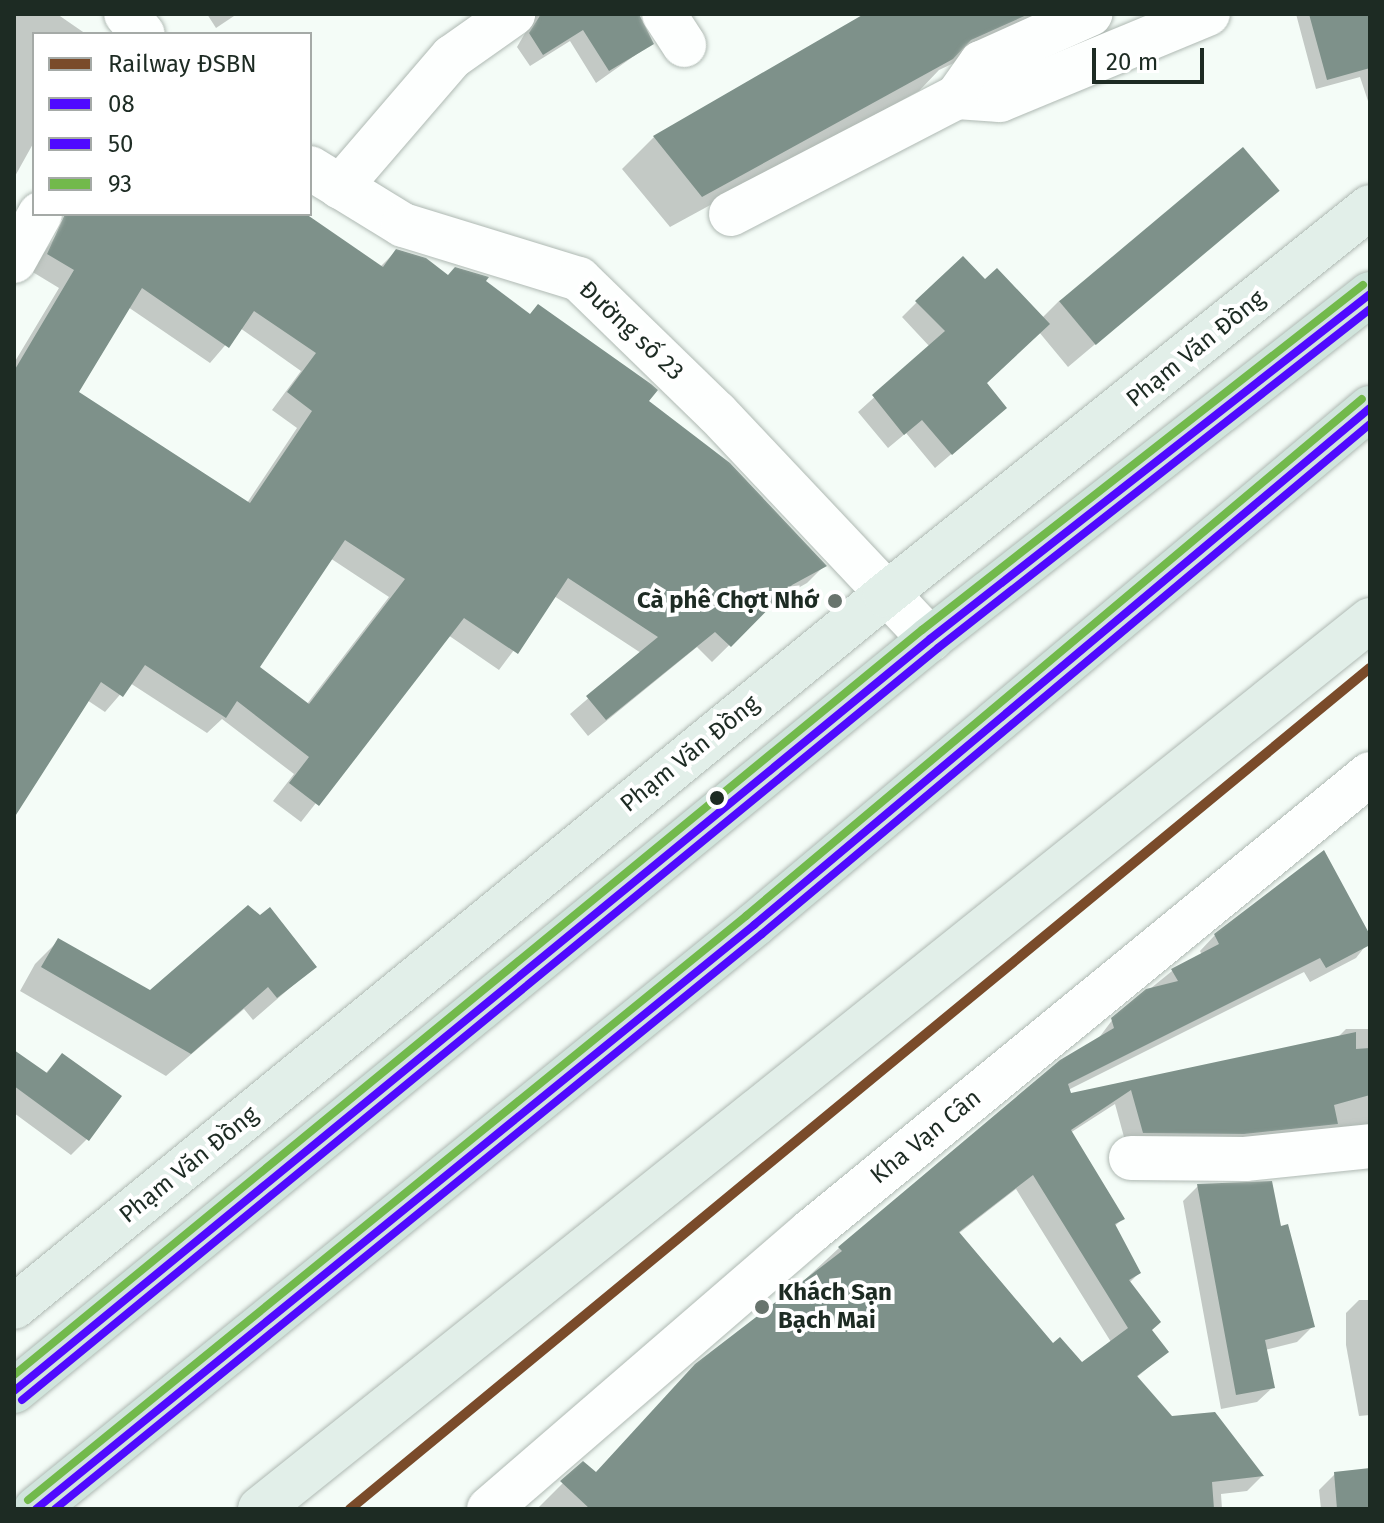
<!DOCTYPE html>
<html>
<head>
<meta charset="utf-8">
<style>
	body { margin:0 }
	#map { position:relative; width:1384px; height:1523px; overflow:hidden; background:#f4fcf7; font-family:"Fira Sans",sans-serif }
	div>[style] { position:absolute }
	.shadow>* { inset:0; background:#0003 }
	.building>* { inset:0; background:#7e918a; transform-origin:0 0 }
	.roads { filter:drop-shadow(0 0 2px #afb9b3) drop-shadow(0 0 2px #afb9b3) }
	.minor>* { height:44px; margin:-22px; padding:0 22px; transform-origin:22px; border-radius:22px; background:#fdfffe }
	.major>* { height:44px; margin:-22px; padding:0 22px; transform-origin:22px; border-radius:22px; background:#e2efe9 }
	.highway>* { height:44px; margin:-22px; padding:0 22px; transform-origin:22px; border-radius:22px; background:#d0e4dc }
	.bus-1>* { height:8px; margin:-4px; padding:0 4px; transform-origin:4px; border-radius:4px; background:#4f0aff }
	.bus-2>* { height:8px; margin:-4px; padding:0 4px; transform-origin:4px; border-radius:4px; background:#4f0aff }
	.bus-3>* { height:8px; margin:-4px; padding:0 4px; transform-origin:4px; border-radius:4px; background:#72b94b }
	.rail-1>* { height:10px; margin:-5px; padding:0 5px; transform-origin:5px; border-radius:5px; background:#7a4b2a }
	.dots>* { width:22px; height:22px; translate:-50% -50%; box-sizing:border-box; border:4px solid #fff; border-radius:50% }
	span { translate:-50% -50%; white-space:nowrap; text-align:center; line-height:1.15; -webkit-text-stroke:8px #fff; paint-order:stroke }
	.street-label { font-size:24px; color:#1d2b23 }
	.poi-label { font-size:24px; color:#1d2b23; font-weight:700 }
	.right { translate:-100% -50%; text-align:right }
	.left { translate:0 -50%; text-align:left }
	.frame { position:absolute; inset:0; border:16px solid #1d2b23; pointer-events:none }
	.legend { position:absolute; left:32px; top:32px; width:280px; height:184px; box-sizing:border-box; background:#fff; border:2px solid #a5aaa7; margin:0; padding:10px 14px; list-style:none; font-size:24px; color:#1d2b23 }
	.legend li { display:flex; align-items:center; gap:16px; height:40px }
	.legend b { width:40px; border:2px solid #a5aaa7 }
	.scale { position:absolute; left:1092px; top:48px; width:112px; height:36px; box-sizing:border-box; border:4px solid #1d2b23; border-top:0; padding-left:10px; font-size:24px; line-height:28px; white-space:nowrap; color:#1d2b23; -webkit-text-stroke:6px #fff; paint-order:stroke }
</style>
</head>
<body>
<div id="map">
	<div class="shadow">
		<div style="clip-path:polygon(14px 14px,57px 14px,86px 34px,34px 34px,34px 142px,14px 178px)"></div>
		<div style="clip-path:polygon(207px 14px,237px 14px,216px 28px)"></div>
		<div style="clip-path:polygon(520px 14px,638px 14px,651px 44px,596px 83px,570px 41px,530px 66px,517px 47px,528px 28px)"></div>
		<div style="clip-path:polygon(868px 14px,1058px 14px,939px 70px,919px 91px,670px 227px,622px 169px,654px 137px)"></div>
		<div style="clip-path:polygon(1296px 14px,1370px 14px,1370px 107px,1360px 77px,1316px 89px)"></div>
		<div style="clip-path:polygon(1277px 191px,1068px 367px,1039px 332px,984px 384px,1005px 408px,935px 468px,906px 433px,888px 448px,858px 412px,930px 347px,902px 317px,917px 302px,985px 282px,1042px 318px,1059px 301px)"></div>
		<div style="clip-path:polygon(evenodd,71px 214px,303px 214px,380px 267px,396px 251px,448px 277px,483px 281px,647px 401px,824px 566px,807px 583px,773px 602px,712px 662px,697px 647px,588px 736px,570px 714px,641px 653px,554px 596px,499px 670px,448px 635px,301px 822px,273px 801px,294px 774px,222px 719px,207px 733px,130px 683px,105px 712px,87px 700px,14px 815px,14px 363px,59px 288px,31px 271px,71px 214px,128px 307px,210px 363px,240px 328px,301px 371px,272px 410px,297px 428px,247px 503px,76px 392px,128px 307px,71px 214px,330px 558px,389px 597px,307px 704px,257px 667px,330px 558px)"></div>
		<div style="clip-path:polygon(evenodd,1323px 852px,1370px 940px,1356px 958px,1310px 982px,1304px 972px,1068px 1090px,1070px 1095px,1337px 1038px,1346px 1029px,1370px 1029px,1370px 1141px,1127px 1148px,1115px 1104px,1070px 1133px,1122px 1219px,1114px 1227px,1139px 1273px,1129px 1283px,1150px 1331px,1166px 1352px,1136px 1378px,1171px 1418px,1262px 1476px,1247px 1491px,1221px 1494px,1222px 1509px,537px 1509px,583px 1463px,595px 1474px,839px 1248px,1061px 1061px,1098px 1039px,1113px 1019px,1172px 971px,1202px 955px,1200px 951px,1215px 935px,1323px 852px,1016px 1189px,1111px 1342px,1082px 1365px,1053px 1346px,958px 1234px,1016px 1189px)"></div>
		<div style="clip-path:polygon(58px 941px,151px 993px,314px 967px,253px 1020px,244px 1009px,166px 1076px,20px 991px,35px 964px)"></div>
		<div style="clip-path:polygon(14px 1053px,45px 1074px,62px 1055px,87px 1139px,71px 1155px,14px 1113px)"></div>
		<div style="clip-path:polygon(1198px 1186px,1279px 1228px,1313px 1326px,1297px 1342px,1265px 1350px,1273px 1387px,1257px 1402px,1221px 1409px,1183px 1201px)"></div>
		<div style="clip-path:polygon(1359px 1300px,1370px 1300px,1370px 1415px,1359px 1416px,1346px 1345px,1346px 1313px)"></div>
		<div style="clip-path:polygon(1370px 1470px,1370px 1509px,1321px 1509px,1319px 1490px,1335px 1474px)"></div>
	</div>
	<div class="building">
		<div style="clip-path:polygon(541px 14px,639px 14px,654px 44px,609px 71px,583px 30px,543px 55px,529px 33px)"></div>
		<div style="clip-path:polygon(864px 14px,1029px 14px,971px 40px,953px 59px,702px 197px,653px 136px)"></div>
		<div style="clip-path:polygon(1309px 14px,1370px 14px,1370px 68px,1327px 80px)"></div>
		<div style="left:1243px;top:147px;width:57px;height:240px;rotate:50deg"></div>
		<div style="clip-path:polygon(evenodd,65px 214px,306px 214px,383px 267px,396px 249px,426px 258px,448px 275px,455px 267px,489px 277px,486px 281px,530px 314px,538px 304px,651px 384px,658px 390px,649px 401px,730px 463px,827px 566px,792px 585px,731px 647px,715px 632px,606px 720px,586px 696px,658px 637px,568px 578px,518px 654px,464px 618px,319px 806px,289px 783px,309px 757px,237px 701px,226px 718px,145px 665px,123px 697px,101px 682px,14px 818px,14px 371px,74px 270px,47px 254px,65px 214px,142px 288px,229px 348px,254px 311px,316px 353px,287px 392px,312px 411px,250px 503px,79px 392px,142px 288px,65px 214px,345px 540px,405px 579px,309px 704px,260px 667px,345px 540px)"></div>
		<div style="clip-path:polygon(963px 256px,985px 279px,997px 268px,1050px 324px,987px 383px,1007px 408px,952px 455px,922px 420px,904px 435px,872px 395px,945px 331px,915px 301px)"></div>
		<div style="clip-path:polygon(evenodd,1324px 850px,1370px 935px,1370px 945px,1326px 968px,1320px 958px,1068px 1084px,1071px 1093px,1356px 1032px,1356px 1049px,1370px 1048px,1370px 1095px,1334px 1105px,1338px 1124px,1244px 1134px,1143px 1133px,1131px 1090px,1071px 1130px,1125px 1219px,1115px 1224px,1141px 1273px,1129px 1280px,1161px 1322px,1152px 1330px,1169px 1352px,1137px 1376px,1172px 1416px,1215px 1412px,1264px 1476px,1212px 1482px,1214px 1509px,590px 1509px,560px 1481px,583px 1461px,596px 1472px,695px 1364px,842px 1251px,838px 1247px,1060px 1060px,1114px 1028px,1111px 1018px,1146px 989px,1178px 981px,1171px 969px,1219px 944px,1214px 934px,1324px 850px,1033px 1175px,1128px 1328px,1082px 1362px,1060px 1337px,1053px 1343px,959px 1232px,1033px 1175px)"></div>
		<div style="clip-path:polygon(248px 905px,260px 915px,270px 907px,317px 967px,277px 998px,268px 987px,191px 1054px,41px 967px,58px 938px,150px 990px)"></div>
		<div style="clip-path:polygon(14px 1050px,47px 1073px,62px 1053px,122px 1096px,89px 1141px,14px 1086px)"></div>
		<div style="clip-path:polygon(1272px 1181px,1281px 1226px,1288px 1224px,1315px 1327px,1265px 1340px,1275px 1388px,1236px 1395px,1197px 1184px)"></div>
		<div style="clip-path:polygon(1370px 1468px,1370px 1509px,1337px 1509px,1334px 1472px)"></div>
	</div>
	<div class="roads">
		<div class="minor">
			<div style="left:126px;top:14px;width:26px;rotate:50deg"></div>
			<div style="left:664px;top:14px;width:37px;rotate:57deg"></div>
			<div style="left:957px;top:97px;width:42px;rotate:-54.8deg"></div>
			<div style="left:981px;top:63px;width:120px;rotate:-24.2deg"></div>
			<div style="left:310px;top:168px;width:109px;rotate:31.5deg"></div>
			<div style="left:403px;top:225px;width:184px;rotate:17.1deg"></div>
			<div style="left:579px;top:279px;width:192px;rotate:44.2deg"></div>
			<div style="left:717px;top:413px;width:311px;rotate:46.7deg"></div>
			<div style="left:340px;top:187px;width:172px;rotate:-49.3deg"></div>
			<div style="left:452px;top:57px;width:75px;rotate:-35.2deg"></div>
			<div style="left:731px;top:214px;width:254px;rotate:-27.4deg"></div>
			<div style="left:957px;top:97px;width:43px;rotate:4deg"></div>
			<div style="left:1000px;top:100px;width:225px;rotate:-22.5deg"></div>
			<div style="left:14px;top:261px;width:54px;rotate:-61deg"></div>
			<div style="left:1131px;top:1158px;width:114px;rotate:0.5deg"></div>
			<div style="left:1245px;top:1159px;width:126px;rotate:-5.9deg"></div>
			<div style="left:489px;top:1509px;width:425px;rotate:-40.8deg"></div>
			<div style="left:811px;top:1231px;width:722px;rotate:-39.27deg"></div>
		</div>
		<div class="major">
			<div style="left:14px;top:1307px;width:1125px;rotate:-39.26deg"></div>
			<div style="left:885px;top:595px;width:621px;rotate:-38.66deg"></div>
			<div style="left:260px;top:1509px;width:1422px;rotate:-38.69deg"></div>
		</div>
		<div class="highway">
			<div style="left:14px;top:1391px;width:1185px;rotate:-39.38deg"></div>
			<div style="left:930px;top:639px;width:559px;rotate:-38.1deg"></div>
			<div style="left:36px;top:1509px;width:926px;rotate:-39.12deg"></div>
			<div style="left:754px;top:925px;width:804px;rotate:-40.01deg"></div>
		</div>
	</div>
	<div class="bus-1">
		<div style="left:14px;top:1391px;width:1185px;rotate:-39.38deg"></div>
		<div style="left:930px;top:639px;width:559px;rotate:-38.1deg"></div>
		<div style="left:36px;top:1509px;width:926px;rotate:-39.12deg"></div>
		<div style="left:754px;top:925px;width:804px;rotate:-40.01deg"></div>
	</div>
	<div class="bus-2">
		<div style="left:22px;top:1400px;width:1185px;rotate:-39.38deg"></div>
		<div style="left:938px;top:648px;width:549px;rotate:-38.12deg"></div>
		<div style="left:55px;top:1509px;width:911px;rotate:-39.12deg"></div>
		<div style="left:762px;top:934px;width:794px;rotate:-39.99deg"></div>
	</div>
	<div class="bus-3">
		<div style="left:14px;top:1375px;width:1175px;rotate:-39.37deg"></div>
		<div style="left:922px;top:630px;width:560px;rotate:-38.04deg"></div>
		<div style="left:28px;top:1500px;width:926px;rotate:-39.12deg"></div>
		<div style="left:746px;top:916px;width:804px;rotate:-40.01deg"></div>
	</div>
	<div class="rail-1">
		<div style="left:350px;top:1509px;width:1322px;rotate:-39.51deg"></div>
	</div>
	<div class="dots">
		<div style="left:835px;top:601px;background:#68746d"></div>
		<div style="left:717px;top:798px;background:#1d2b23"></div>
		<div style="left:762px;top:1307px;background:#68746d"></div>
	</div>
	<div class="street-label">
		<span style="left:631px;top:331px;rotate:43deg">Đường số 23</span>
		<span style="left:1196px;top:349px;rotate:-39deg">Phạm Văn Đồng</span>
		<span style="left:690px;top:754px;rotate:-39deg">Phạm Văn Đồng</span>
		<span style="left:926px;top:1137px;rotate:-39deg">Kha Vạn Cân</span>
		<span style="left:189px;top:1165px;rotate:-39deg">Phạm Văn Đồng</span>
	</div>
	<div class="poi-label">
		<span class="right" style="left:819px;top:601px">Cà phê Chợt Nhớ</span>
		<span class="left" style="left:778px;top:1307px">Khách Sạn<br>Bạch Mai</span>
	</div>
	<div class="frame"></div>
	<ul class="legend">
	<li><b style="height:10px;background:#7a4b2a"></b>Railway ĐSBN</li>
	<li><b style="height:10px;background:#4f0aff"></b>08</li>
	<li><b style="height:10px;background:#4f0aff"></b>50</li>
	<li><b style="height:10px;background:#72b94b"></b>93</li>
	</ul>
	<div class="scale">20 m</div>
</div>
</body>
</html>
